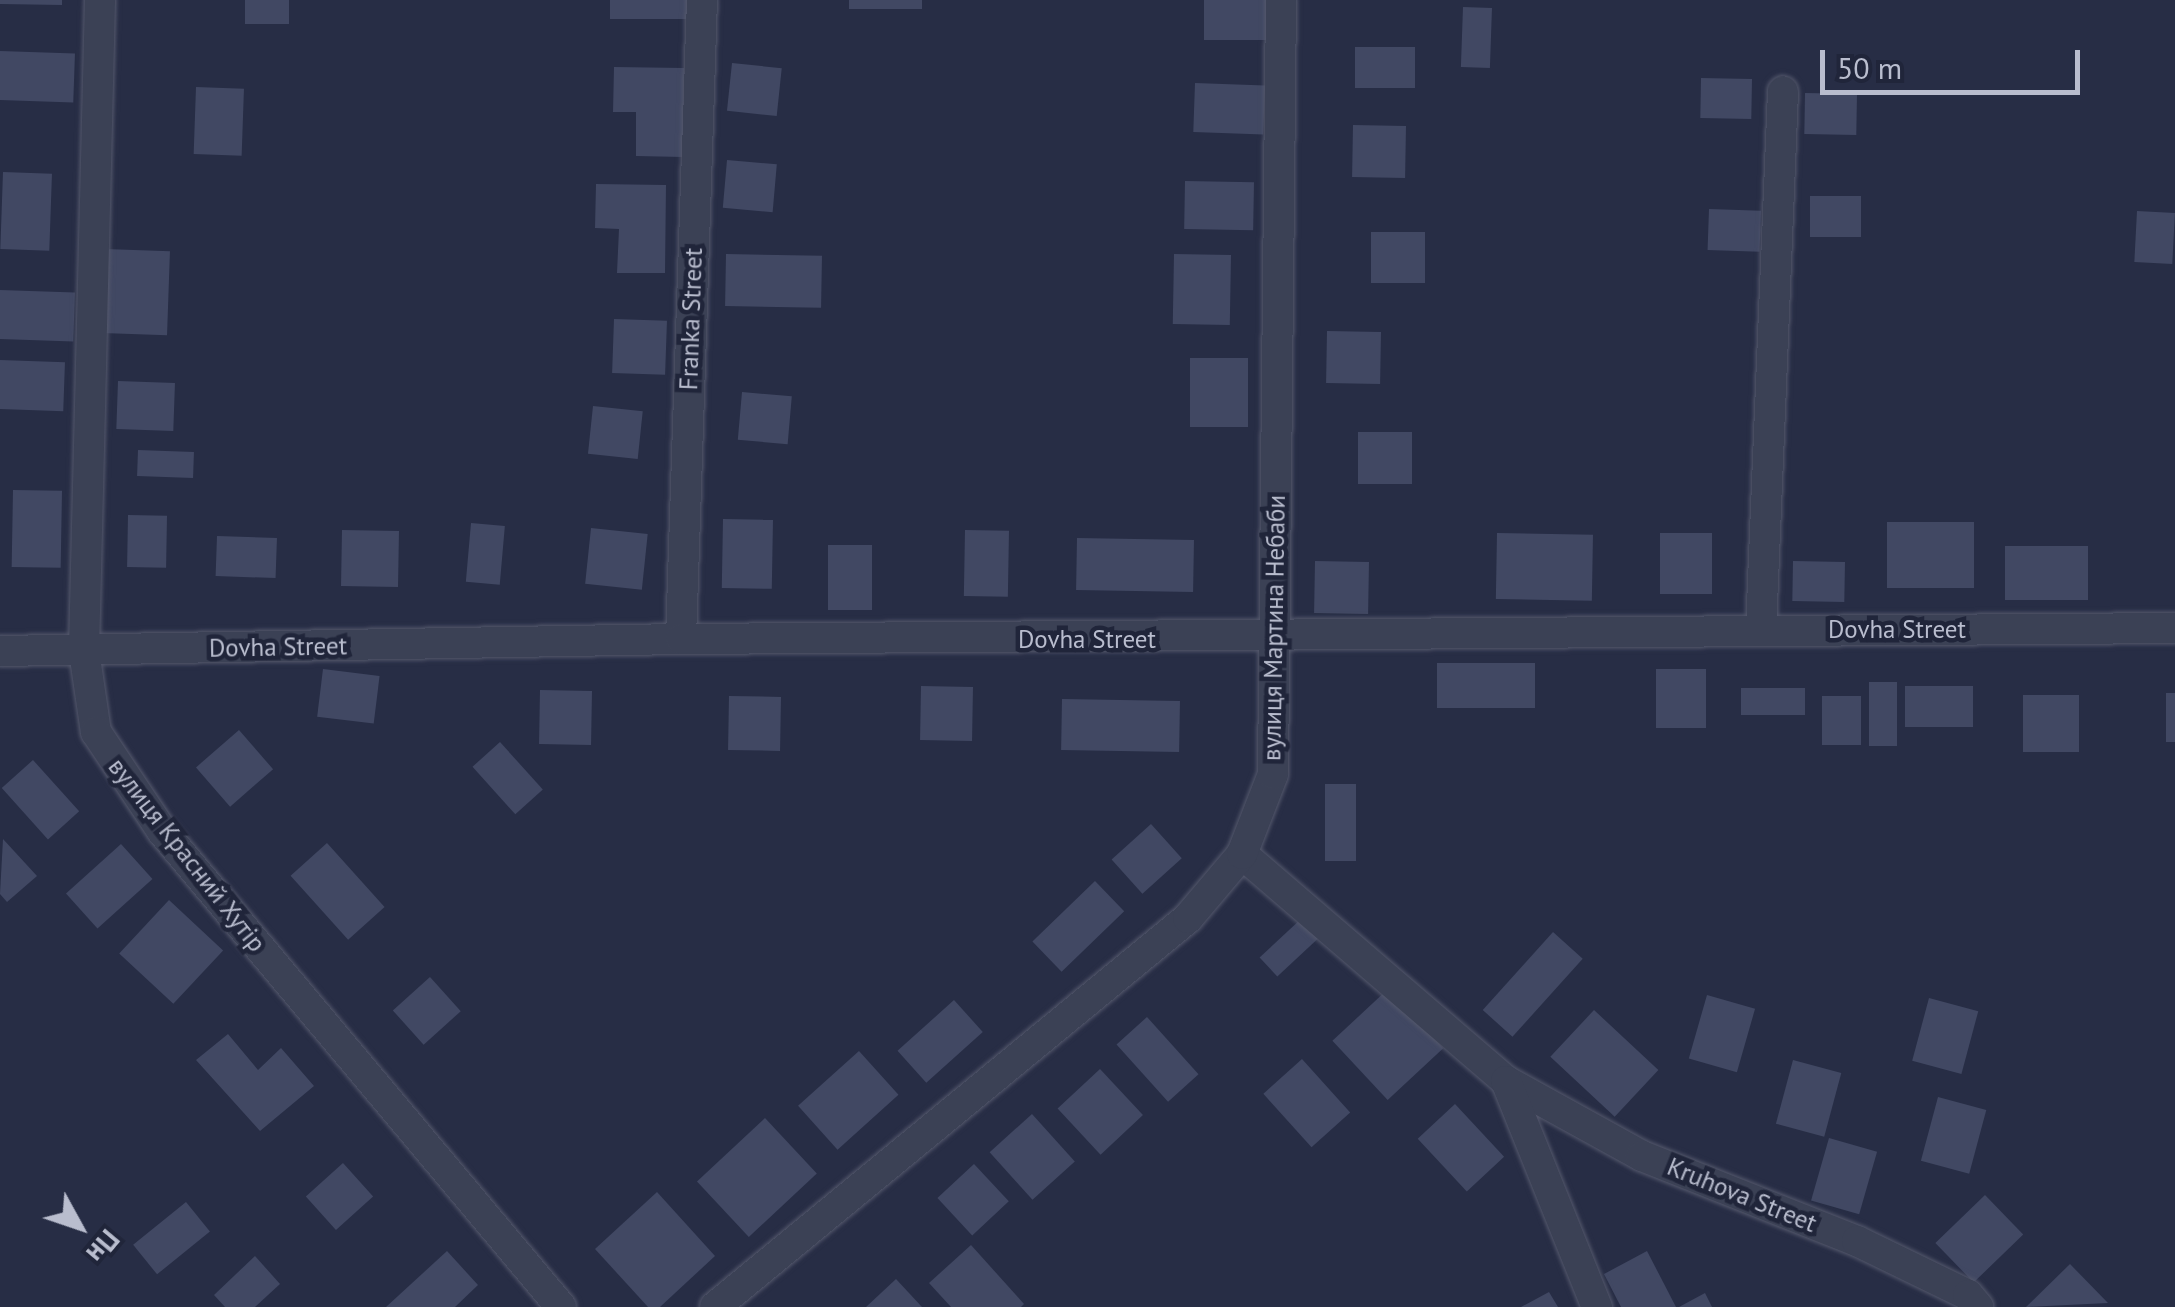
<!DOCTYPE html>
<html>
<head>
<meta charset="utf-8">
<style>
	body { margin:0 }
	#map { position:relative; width:2175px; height:1307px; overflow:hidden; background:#272d45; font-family:"PT Sans",sans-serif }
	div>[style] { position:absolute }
	.building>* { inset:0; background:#414863; transform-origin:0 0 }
	.roads { filter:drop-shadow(0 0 2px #54586c) drop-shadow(0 0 2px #54586c) }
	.minor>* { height:30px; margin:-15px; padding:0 15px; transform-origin:15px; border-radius:15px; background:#3b4155 }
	span { translate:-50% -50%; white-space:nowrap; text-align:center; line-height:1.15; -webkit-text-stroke:9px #20253a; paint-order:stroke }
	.street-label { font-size:25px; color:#b9bdce }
	.north { position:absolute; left:30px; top:1177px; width:100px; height:100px; -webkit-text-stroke:8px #20253a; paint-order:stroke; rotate:130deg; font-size:28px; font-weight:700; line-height:40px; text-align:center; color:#b9bdce }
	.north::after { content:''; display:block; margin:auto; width:35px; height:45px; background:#b9bdce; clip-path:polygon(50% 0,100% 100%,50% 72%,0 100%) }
	.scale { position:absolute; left:1820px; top:50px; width:260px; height:45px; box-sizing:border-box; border:5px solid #b9bdce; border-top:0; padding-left:12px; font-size:30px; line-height:35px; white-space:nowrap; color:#b9bdce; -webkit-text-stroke:8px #20253a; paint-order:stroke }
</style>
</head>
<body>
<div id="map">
	<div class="building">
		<div style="clip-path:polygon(0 0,62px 0,62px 5px,0 4px)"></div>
		<div style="left:245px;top:0;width:44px;height:24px"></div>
		<div style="left:610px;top:0;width:79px;height:19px"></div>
		<div style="left:849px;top:0;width:73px;height:9px"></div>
		<div style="left:1204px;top:0;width:70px;height:40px"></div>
		<div style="left:1463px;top:7px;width:29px;height:60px;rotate:2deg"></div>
		<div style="left:1355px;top:47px;width:60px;height:41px"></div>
		<div style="left:0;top:51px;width:75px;height:49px;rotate:2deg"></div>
		<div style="left:732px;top:63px;width:50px;height:48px;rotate:6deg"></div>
		<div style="clip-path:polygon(614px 67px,684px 68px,683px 157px,636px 156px,636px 112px,613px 112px)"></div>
		<div style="left:1701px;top:78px;width:51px;height:40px;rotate:1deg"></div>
		<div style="left:1195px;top:83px;width:70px;height:49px;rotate:2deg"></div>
		<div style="left:196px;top:87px;width:48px;height:67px;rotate:2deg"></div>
		<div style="left:1805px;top:93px;width:52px;height:41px;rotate:1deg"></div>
		<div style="left:1353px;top:125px;width:53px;height:52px;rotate:1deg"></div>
		<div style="left:727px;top:160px;width:50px;height:48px;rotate:5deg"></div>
		<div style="left:3px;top:172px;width:49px;height:77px;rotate:2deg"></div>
		<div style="left:1185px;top:181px;width:69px;height:48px;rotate:1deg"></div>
		<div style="clip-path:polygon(596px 184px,666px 185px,665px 273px,617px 273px,619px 229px,595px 228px)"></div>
		<div style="left:1810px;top:196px;width:51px;height:41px"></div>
		<div style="left:1709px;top:209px;width:52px;height:41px;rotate:2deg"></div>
		<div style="left:2137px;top:211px;width:38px;height:51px;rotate:3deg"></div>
		<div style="left:1371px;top:232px;width:54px;height:51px"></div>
		<div style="left:105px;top:249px;width:65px;height:84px;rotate:2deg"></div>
		<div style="left:726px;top:254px;width:96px;height:52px;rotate:1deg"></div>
		<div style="left:1174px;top:254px;width:57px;height:70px;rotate:1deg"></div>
		<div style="left:0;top:290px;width:75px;height:49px;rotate:2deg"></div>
		<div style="left:614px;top:319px;width:53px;height:54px;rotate:2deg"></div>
		<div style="left:1327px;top:331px;width:54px;height:52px;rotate:1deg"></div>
		<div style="left:1190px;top:358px;width:58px;height:69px"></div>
		<div style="left:0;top:360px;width:65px;height:49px;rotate:2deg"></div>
		<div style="left:118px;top:381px;width:57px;height:48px;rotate:2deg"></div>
		<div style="left:742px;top:392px;width:50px;height:48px;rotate:5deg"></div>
		<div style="left:593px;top:406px;width:50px;height:48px;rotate:6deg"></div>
		<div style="left:1358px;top:432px;width:54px;height:52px"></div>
		<div style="left:138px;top:450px;width:56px;height:26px;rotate:2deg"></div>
		<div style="left:13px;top:490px;width:49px;height:77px;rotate:1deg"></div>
		<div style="left:128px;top:515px;width:39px;height:52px;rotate:1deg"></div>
		<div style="left:723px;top:519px;width:50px;height:69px;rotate:1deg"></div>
		<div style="left:1887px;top:522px;width:87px;height:66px"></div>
		<div style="left:471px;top:523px;width:34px;height:59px;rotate:5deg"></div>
		<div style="left:591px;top:528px;width:57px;height:56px;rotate:6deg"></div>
		<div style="left:342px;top:530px;width:57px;height:56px;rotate:1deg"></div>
		<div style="left:965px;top:530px;width:44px;height:66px;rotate:1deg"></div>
		<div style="left:1497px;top:533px;width:96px;height:66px;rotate:1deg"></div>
		<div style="left:1660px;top:533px;width:52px;height:61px"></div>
		<div style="left:217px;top:536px;width:60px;height:40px;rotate:2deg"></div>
		<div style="left:1077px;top:538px;width:117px;height:52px;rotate:1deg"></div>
		<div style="left:828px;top:545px;width:44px;height:65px"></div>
		<div style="left:2005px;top:546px;width:83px;height:54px"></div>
		<div style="left:1315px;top:561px;width:54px;height:52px;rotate:1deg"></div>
		<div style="left:1793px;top:561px;width:52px;height:40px;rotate:1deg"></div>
		<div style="left:1437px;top:663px;width:98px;height:45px"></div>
		<div style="left:323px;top:669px;width:57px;height:48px;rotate:7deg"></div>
		<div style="left:1656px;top:669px;width:50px;height:59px"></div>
		<div style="left:1869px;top:682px;width:28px;height:64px"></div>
		<div style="left:921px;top:686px;width:52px;height:54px;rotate:1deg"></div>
		<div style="left:1905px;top:686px;width:68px;height:41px"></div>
		<div style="left:1741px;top:688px;width:64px;height:27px"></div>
		<div style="left:540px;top:690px;width:52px;height:54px;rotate:1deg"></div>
		<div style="left:2166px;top:693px;width:9px;height:49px"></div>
		<div style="left:2023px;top:695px;width:56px;height:57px"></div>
		<div style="left:729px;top:696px;width:52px;height:54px;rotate:1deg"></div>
		<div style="left:1822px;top:696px;width:39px;height:49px"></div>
		<div style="left:1062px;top:699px;width:118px;height:51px;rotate:1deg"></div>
		<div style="left:239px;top:730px;width:52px;height:57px;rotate:49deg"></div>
		<div style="left:500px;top:742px;width:64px;height:37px;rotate:48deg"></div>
		<div style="left:33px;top:760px;width:69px;height:42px;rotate:48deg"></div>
		<div style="left:1325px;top:784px;width:31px;height:77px"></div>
		<div style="left:1151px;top:824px;width:46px;height:53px;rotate:48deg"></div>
		<div style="clip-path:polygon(3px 839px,37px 876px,7px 902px,0 894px)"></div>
		<div style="left:327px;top:843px;width:86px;height:49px;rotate:48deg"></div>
		<div style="left:121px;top:844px;width:47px;height:74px;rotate:48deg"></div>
		<div style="left:1095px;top:881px;width:42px;height:87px;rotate:46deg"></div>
		<div style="left:169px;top:900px;width:74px;height:73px;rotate:43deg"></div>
		<div style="left:1302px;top:918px;width:26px;height:58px;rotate:47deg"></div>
		<div style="left:1553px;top:932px;width:40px;height:105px;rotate:42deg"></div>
		<div style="left:430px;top:977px;width:46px;height:50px;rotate:48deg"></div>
		<div style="left:1388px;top:989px;width:81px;height:76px;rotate:47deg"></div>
		<div style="left:1707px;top:995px;width:50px;height:66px;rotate:16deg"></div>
		<div style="left:1929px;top:998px;width:51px;height:65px;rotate:15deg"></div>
		<div style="left:954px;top:1000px;width:43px;height:76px;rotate:48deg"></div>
		<div style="left:1594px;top:1010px;width:88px;height:64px;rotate:43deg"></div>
		<div style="left:1147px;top:1017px;width:77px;height:41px;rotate:48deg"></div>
		<div style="clip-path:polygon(228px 1034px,258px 1070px,281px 1048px,314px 1086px,260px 1131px,196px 1060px)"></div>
		<div style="left:859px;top:1051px;width:59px;height:82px;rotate:48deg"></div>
		<div style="left:1302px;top:1059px;width:72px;height:52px;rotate:48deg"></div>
		<div style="left:1793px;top:1060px;width:50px;height:66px;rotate:15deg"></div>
		<div style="left:1100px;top:1069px;width:63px;height:58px;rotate:47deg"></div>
		<div style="left:1938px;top:1097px;width:50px;height:66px;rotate:15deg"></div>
		<div style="left:1455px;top:1104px;width:72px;height:51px;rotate:47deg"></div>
		<div style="left:1032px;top:1114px;width:64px;height:57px;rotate:48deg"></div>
		<div style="left:765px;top:1118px;width:76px;height:93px;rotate:47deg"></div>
		<div style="left:1829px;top:1138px;width:50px;height:65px;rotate:16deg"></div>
		<div style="left:343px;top:1163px;width:45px;height:50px;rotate:48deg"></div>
		<div style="left:974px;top:1164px;width:51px;height:50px;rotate:47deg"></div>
		<div style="clip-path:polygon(657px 1192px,715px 1256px,660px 1307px,648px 1307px,595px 1249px)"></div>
		<div style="left:1985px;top:1195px;width:55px;height:69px;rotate:46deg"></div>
		<div style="left:186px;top:1202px;width:38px;height:68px;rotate:51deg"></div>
		<div style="clip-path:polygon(971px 1245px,1024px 1304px,1021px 1307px,951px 1307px,929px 1283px)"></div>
		<div style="clip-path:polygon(447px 1251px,478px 1285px,455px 1307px,386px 1307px)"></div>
		<div style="clip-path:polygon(1647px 1251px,1676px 1307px,1621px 1307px,1604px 1274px)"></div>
		<div style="clip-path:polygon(255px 1256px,280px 1284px,255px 1307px,225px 1307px,214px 1295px)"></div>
		<div style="clip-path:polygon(2070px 1264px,2108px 1303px,2026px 1307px)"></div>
		<div style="clip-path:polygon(896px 1279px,922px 1307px,866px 1307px)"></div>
		<div style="clip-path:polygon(1549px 1292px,1558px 1307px,1521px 1307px)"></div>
		<div style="clip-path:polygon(1705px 1293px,1712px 1307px,1679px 1307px)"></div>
	</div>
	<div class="roads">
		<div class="minor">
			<div style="left:100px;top:0;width:651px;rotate:91.41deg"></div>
			<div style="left:84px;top:651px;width:82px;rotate:81.6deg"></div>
			<div style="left:96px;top:732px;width:119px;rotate:56.3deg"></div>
			<div style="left:162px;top:831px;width:621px;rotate:50.03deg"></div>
			<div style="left:1761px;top:630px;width:539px;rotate:-87.66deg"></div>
			<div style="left:681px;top:639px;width:639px;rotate:-88.12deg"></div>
			<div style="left:0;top:651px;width:681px;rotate:-1.01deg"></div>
			<div style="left:681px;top:639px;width:1494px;rotate:-0.42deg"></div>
			<div style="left:1242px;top:854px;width:348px;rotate:40.7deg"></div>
			<div style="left:1506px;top:1081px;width:155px;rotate:28.9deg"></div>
			<div style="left:1642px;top:1156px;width:231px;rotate:21.6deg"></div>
			<div style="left:1857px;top:1241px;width:123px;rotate:25.9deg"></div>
			<div style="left:1968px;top:1295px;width:16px;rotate:50deg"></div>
			<div style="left:1506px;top:1081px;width:244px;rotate:68.1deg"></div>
			<div style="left:715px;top:1307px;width:612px;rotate:-39.43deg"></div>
			<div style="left:1188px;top:918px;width:84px;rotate:-49.8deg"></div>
			<div style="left:1242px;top:854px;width:86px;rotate:-68.8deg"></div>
			<div style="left:1273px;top:774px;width:774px;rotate:-89.41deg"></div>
		</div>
	</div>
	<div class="street-label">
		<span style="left:691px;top:319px;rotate:-88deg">Franka Street</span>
		<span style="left:1274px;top:628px;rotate:-89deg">вулиця Мартина Небаби</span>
		<span style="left:1897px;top:629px">Dovha Street</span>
		<span style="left:1087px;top:639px">Dovha Street</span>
		<span style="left:278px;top:647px;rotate:-1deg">Dovha Street</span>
		<span style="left:187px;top:855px;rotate:52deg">вулиця Красний Хутір</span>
		<span style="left:1742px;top:1195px;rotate:22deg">Kruhova Street</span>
	</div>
	<div class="north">Пн</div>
	<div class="scale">50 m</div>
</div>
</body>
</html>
